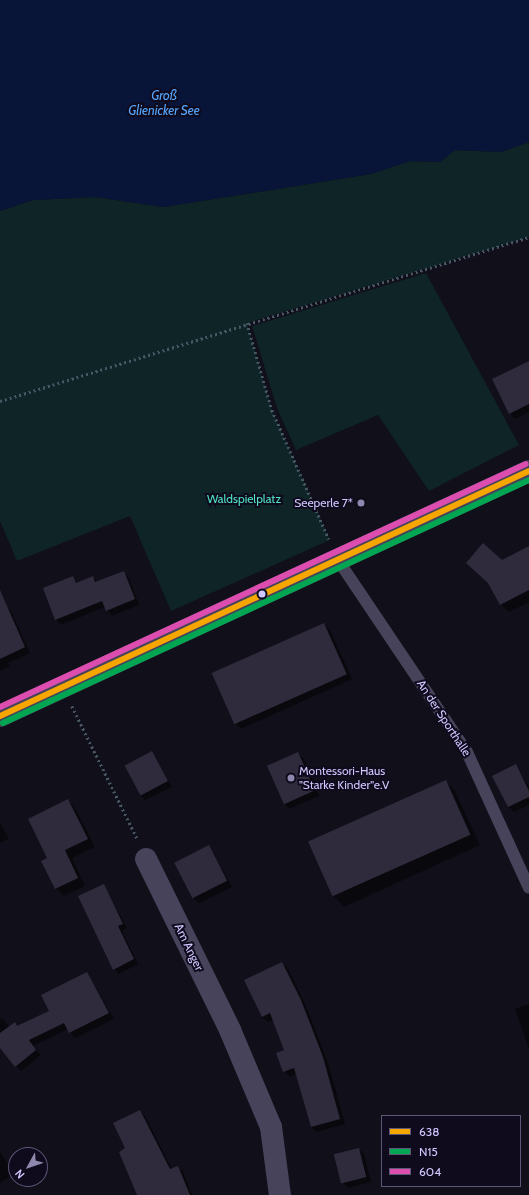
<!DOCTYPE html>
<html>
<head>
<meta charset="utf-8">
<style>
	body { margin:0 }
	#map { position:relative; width:529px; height:1195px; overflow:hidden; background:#110f19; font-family:Cabin,sans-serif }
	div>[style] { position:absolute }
	.green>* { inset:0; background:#0e2426 }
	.water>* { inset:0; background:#081538 }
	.shadow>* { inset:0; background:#0007 }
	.building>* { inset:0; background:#2f2b3d; transform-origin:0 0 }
	.path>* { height:2.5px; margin-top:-1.25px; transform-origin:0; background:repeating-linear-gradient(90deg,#485766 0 2px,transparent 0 5px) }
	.lane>* { height:12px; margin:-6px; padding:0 6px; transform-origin:6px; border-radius:6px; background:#46435b }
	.street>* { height:22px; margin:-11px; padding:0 11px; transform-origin:11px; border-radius:11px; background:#46435b }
	.bus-1>* { height:6px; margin:-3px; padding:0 3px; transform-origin:3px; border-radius:3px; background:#f7a600 }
	.bus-2>* { height:6px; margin:-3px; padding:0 3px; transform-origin:3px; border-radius:3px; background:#00a651 }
	.bus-3>* { height:6px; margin:-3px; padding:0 3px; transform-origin:3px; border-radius:3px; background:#dd4daf }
	.dots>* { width:11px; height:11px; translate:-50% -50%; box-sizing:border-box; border:2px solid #0f0b1d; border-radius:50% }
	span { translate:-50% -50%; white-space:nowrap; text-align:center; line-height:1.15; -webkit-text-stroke:4px #0f0b1d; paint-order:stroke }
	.park-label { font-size:12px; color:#4fe3c7 }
	.poi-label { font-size:12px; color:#d1c7ff }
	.right { translate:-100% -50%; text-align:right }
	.left { translate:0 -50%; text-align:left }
	.street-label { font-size:12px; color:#d1c7ff }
	.water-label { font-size:13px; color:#55a6ff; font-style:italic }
	.legend { position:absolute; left:381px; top:1115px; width:140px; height:72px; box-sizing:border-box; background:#0f0b1d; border:1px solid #5d5677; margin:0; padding:5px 7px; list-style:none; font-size:12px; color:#d1c7ff }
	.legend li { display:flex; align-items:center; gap:8px; height:20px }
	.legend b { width:20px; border:1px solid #5d5677 }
	.north { position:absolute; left:8px; top:1147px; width:40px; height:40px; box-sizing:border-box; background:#0f0b1d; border:1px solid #5d5677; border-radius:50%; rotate:230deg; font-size:11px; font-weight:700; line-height:16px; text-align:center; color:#d1c7ff }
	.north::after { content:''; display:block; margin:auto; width:14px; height:18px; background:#8e87ae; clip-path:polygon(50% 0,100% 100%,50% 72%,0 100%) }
</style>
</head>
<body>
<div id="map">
	<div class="green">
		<div style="clip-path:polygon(529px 142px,529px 237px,247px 323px,272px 410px,330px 540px,171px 611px,130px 516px,17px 561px,0 521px,0 211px,33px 200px,95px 197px,164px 207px,371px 174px,410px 161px,440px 162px,455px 150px,501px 152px)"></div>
		<div style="clip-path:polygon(426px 273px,519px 445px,429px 491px,378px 415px,296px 450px,277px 408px,252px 326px)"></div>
	</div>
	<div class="water">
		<div style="clip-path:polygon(0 0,529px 0,529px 142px,501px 152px,455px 150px,440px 162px,410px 161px,371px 174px,164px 207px,95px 197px,33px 200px,0 211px)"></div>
	</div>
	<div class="shadow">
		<div style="clip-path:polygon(529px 362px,529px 412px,515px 419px,510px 413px)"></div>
		<div style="clip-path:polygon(529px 547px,529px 602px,509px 612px,501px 605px,490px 584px,502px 561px)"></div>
		<div style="clip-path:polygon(123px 572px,129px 578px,139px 605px,112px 616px,105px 607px,61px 625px,56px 619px,73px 578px,78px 583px,92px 577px,98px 582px)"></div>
		<div style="clip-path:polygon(6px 605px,11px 611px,30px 653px,8px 663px,10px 666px,0 671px,0 608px)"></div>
		<div style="clip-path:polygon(324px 624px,330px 630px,352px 679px,241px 729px,236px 724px,213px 674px)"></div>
		<div style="clip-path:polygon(152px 752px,172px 787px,145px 800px,140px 795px)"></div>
		<div style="clip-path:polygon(298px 753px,304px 759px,319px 796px,289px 809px,284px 803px)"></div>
		<div style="clip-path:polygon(516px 766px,529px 787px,529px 805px,514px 812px,509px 807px)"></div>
		<div style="clip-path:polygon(446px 782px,455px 791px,480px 845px,344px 907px,334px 897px,310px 843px)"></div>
		<div style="clip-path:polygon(68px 800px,75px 808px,95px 847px,72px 858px,85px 886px,64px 896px,56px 889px,42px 861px,49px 858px)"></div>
		<div style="clip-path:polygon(0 822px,9px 839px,0 843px)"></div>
		<div style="clip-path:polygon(209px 846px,232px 887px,199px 903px,193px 898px)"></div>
		<div style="clip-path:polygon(103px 885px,127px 928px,122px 931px,138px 964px,119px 974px,114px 969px)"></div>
		<div style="clip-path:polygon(282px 963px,288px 969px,306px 1006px,328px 1063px,345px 1124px,317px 1132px,311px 1127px,296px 1074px,290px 1077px,284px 1071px,285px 1050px,273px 1020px,268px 1022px,262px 1017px)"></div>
		<div style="clip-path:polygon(87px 973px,114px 1019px,75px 1038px,68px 1029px,33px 1046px,41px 1055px,21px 1071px,0 1047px,0 1019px,2px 1018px,10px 1027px,14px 1023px,18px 1027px,51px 1011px)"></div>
		<div style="clip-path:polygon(529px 1004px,529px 1049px,515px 1009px)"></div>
		<div style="clip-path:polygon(140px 1111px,145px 1116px,172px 1169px,177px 1167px,183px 1172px,192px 1195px,138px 1195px,126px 1148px)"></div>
		<div style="clip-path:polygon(359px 1149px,364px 1154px,371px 1182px,348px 1188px,343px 1182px)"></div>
		<div style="clip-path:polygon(0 1152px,14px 1174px,0 1183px)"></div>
	</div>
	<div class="building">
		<div style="clip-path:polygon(529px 361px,529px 404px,509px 414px,492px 379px)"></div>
		<div style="clip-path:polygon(483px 543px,502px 560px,529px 546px,529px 590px,500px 605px,488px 583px,466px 563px)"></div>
		<div style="clip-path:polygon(124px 571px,135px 599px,106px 611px,102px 601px,55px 620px,43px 588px,73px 576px,76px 583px,93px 576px,95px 582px)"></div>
		<div style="clip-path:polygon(0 590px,25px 647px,0 659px)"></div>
		<div style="left:324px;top:623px;width:56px;height:123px;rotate:66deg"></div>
		<div style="left:152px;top:751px;width:34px;height:31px;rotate:62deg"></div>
		<div style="left:298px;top:752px;width:42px;height:34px;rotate:66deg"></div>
		<div style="clip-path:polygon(516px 764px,529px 791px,529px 797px,508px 807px,492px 776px)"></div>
		<div style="left:446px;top:780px;width:60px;height:151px;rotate:66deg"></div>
		<div style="clip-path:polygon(68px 799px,88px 839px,65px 850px,78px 878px,55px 889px,41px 861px,47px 858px,28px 819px)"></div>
		<div style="left:209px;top:845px;width:40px;height:39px;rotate:63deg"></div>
		<div style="clip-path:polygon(104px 884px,123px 924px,118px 926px,134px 959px,113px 970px,78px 896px)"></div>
		<div style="clip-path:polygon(282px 962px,301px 1000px,323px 1057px,340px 1119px,311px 1127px,294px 1068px,283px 1072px,276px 1053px,284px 1050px,270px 1013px,262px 1017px,244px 980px)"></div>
		<div style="clip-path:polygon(87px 972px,109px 1013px,69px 1033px,64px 1023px,29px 1040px,36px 1050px,15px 1067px,0 1048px,0 1033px,15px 1022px,17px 1026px,49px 1011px,41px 995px)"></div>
		<div style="clip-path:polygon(140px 1110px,170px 1169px,178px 1166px,190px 1195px,137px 1195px,119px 1152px,125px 1148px,113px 1123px)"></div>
		<div style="left:359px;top:1148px;width:30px;height:26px;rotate:76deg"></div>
	</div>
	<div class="path">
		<div style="left:247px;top:323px;width:91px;rotate:74deg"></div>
		<div style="left:272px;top:410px;width:141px;rotate:66.2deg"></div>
		<div style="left:0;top:401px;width:554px;rotate:-17.22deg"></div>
		<div style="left:72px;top:706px;width:147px;rotate:63.8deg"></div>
	</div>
	<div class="lane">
		<div style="left:338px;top:560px;width:231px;rotate:56.1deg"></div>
		<div style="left:467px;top:752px;width:149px;rotate:65.5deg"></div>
	</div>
	<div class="street">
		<div style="left:0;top:716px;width:583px;rotate:-24.85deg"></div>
		<div style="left:146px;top:859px;width:191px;rotate:63.8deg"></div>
		<div style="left:230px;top:1030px;width:105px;rotate:67.1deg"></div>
		<div style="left:271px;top:1127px;width:69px;rotate:82.5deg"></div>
	</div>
	<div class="bus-1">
		<div style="left:0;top:716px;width:583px;rotate:-24.85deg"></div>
	</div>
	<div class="bus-2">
		<div style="left:3px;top:723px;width:579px;rotate:-24.8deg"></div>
	</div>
	<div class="bus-3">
		<div style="left:0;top:707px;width:579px;rotate:-24.8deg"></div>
	</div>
	<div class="dots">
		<div style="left:361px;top:503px;background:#8e87ae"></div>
		<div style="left:262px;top:594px;background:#d1c7ff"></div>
		<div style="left:291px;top:778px;background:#8e87ae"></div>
	</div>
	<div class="park-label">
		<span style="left:244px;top:499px">Waldspielplatz</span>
	</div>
	<div class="poi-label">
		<span class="right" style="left:353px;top:503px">Seeperle 7*</span>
		<span class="left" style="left:299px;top:778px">Montessori-Haus<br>"Starke Kinder"e.V</span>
	</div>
	<div class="street-label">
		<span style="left:444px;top:718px;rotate:57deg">An der Sporthalle</span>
		<span style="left:189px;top:947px;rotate:64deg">Am Anger</span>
	</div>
	<div class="water-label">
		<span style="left:164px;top:103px">Groß<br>Glienicker See</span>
	</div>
	<ul class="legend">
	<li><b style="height:5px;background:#f7a600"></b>638</li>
	<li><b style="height:5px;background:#00a651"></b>N15</li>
	<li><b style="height:5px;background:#dd4daf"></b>604</li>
	</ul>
	<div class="north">N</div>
</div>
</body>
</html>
